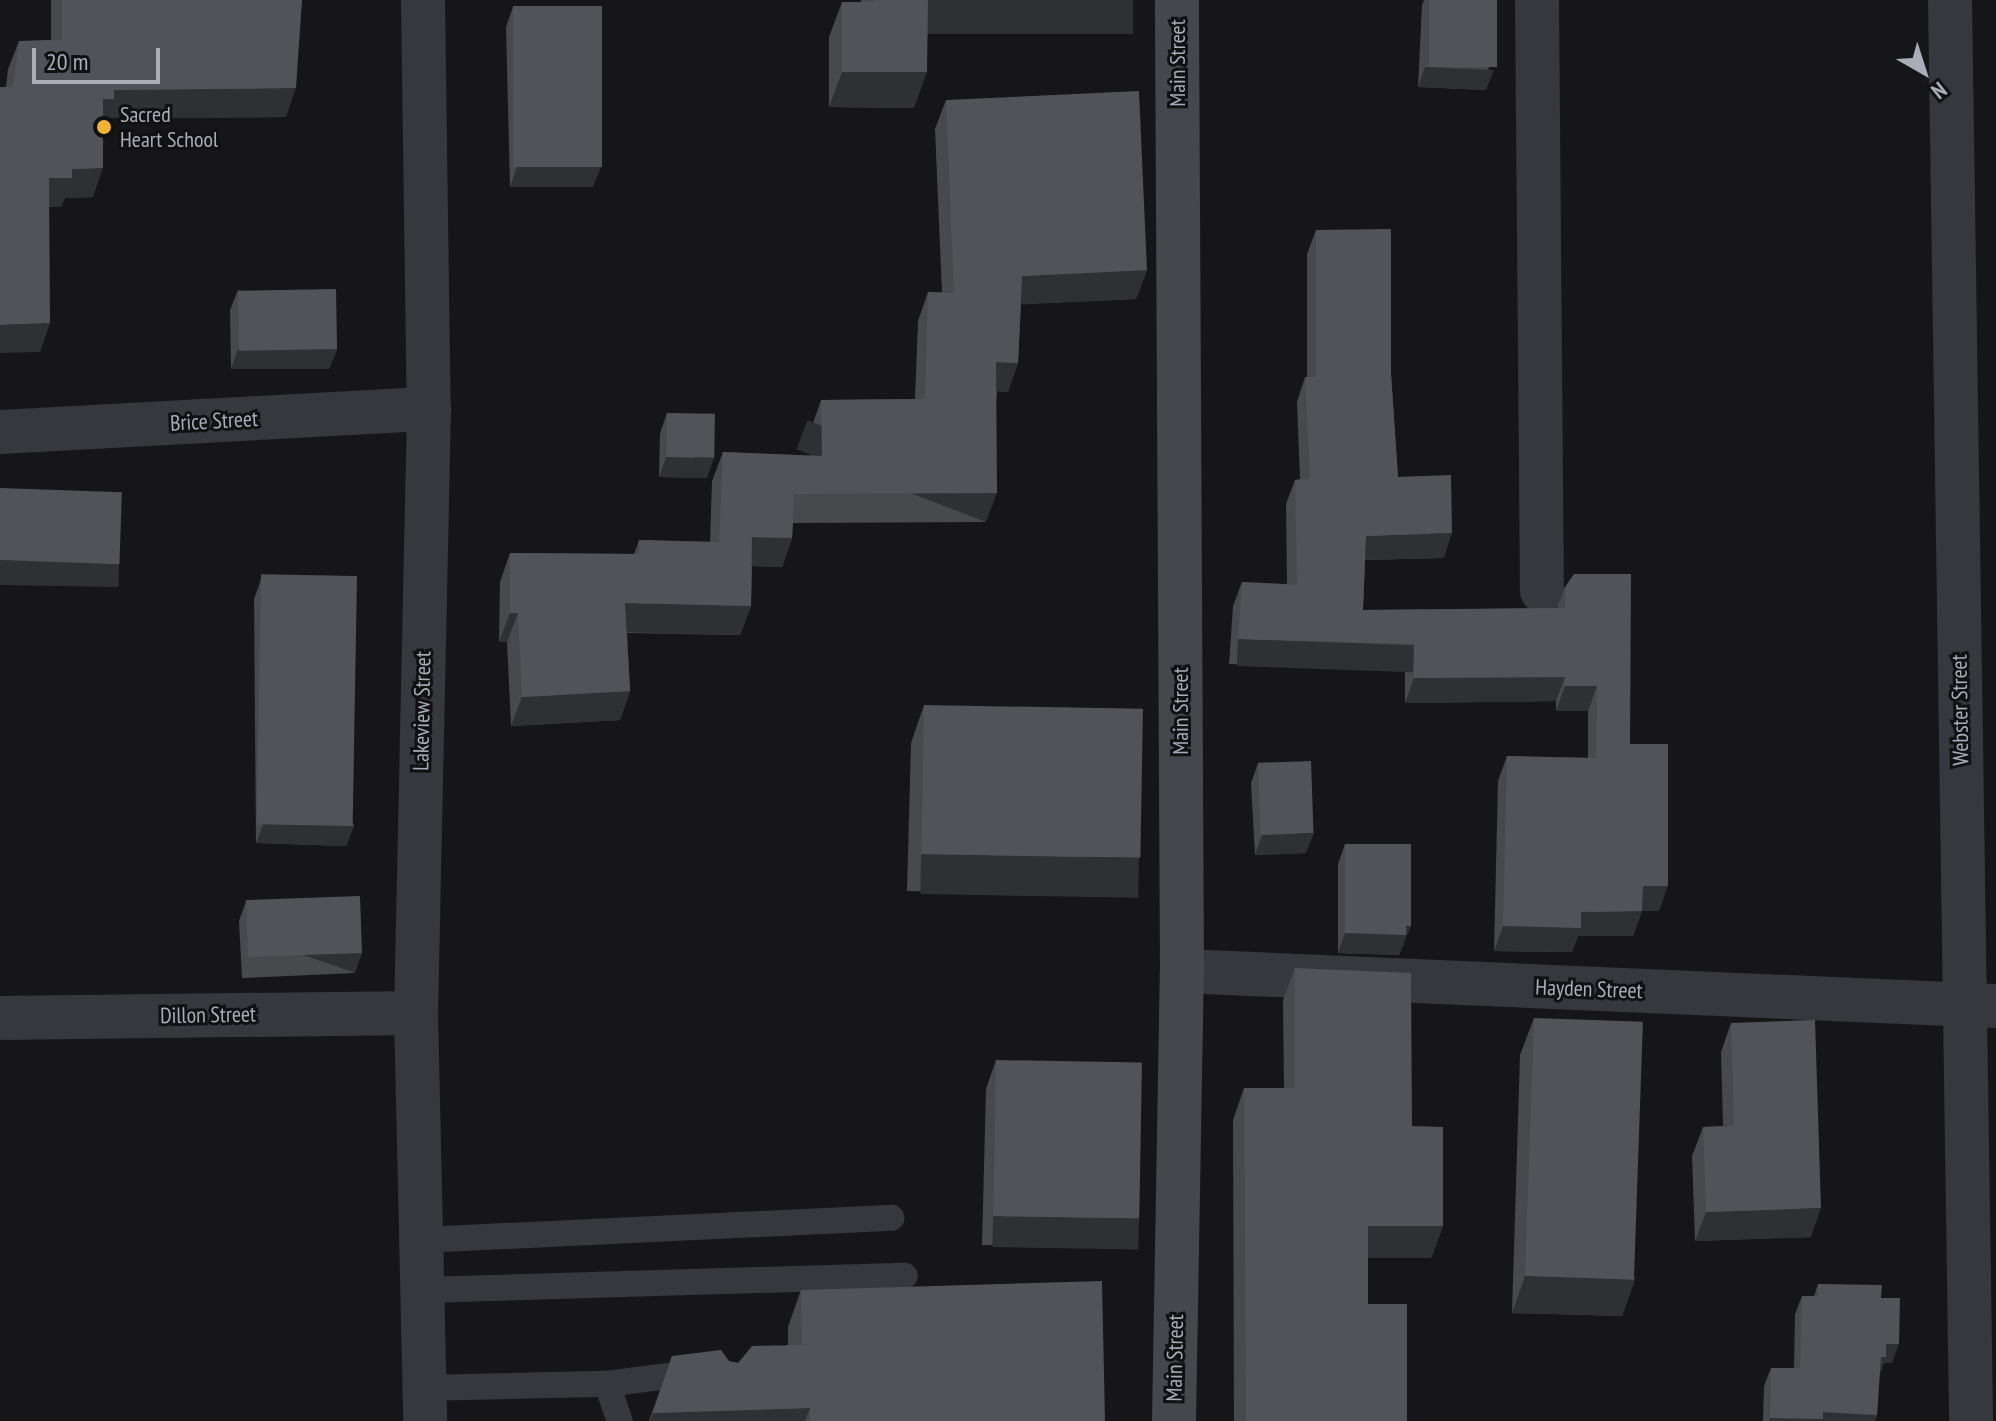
<!DOCTYPE html>
<html>
<head>
<meta charset="utf-8">
<style>
	body { margin:0 }
	#map { position:relative; width:1996px; height:1421px; overflow:hidden; background:#161618; font-family:"PT Sans Narrow",sans-serif }
	div>[style] { position:absolute }
	.service>* { height:26px; margin:-13px; padding:0 13px; transform-origin:13px; border-radius:13px; background:#37383d }
	.minor>* { height:44px; margin:-22px; padding:0 22px; transform-origin:22px; border-radius:22px; background:#37383d }
	.secondary>* { height:44px; margin:-22px; padding:0 22px; transform-origin:22px; border-radius:22px; background:#45474d }
	.wall>* { inset:0; background:#47494d }
	.shaded-wall>* { inset:0; background:#2f3033; transform-origin:0 0 }
	.building>* { inset:0; background:#525359; transform-origin:0 0 }
	.dots>* { width:22px; height:22px; translate:-50% -50%; box-sizing:border-box; border:4px solid #111113; border-radius:50% }
	span { translate:-50% -50%; white-space:nowrap; text-align:center; line-height:1.15; -webkit-text-stroke:6px #111113; paint-order:stroke }
	.street-label { font-size:22px; color:#a8adb8 }
	.poi-label { font-size:22px; color:#a8adb8 }
	.left { translate:0 -50%; text-align:left }
	.north { position:absolute; left:1884px; top:32px; width:80px; height:80px; -webkit-text-stroke:6px #111113; paint-order:stroke; rotate:141deg; font-size:22px; font-weight:700; line-height:32px; text-align:center; color:#a8adb8 }
	.north::after { content:''; display:block; margin:auto; width:28px; height:36px; background:#a8adb8; clip-path:polygon(50% 0,100% 100%,50% 72%,0 100%) }
	.scale { position:absolute; left:32px; top:48px; width:128px; height:36px; box-sizing:border-box; border:4px solid #a8adb8; border-top:0; padding-left:10px; font-size:24px; line-height:28px; white-space:nowrap; color:#a8adb8; -webkit-text-stroke:6px #111113; paint-order:stroke }
</style>
</head>
<body>
<div id="map">
	<div class="service">
		<div style="left:421px;top:1240px;width:471px;rotate:-2.7deg"></div>
		<div style="left:422px;top:1290px;width:483px;rotate:-1.7deg"></div>
		<div style="left:607px;top:1384px;width:92px;rotate:-7.5deg"></div>
		<div style="left:424px;top:1388px;width:183px;rotate:-1.3deg"></div>
		<div style="left:607px;top:1384px;width:39px;rotate:71deg"></div>
	</div>
	<div class="minor">
		<div style="left:423px;top:0;width:409px;rotate:89.2deg"></div>
		<div style="left:429px;top:409px;width:604px;rotate:91.23deg"></div>
		<div style="left:416px;top:1013px;width:408px;rotate:88.7deg"></div>
		<div style="left:1537px;top:0;width:591px;rotate:89.52deg"></div>
		<div style="left:1950px;top:0;width:1421px;rotate:89.15deg"></div>
		<div style="left:0;top:432px;width:430px;rotate:-3.1deg"></div>
		<div style="left:1182px;top:971px;width:815px;rotate:2.46deg"></div>
		<div style="left:0;top:1018px;width:416px;rotate:-0.7deg"></div>
	</div>
	<div class="secondary">
		<div style="left:1174px;top:1421px;width:450px;rotate:-89deg"></div>
		<div style="left:1182px;top:971px;width:971px;rotate:-90.3deg"></div>
	</div>
	<div class="wall">
		<div style="clip-path:polygon(51px 0,302px 0,286px 117px,107px 118px,103px 127px,93px 197px,65px 198px,61px 207px,49px 207px,40px 352px,6px 87px,8px 69px,19px 41px,51px 40px)"></div>
		<div style="clip-path:polygon(861px 0,1133px 0,1121px 31px,928px 32px,914px 108px,829px 107px,829px 37px,842px 2px,861px 2px)"></div>
		<div style="clip-path:polygon(1424px 0,1497px 0,1486px 90px,1418px 87px,1422px 5px)"></div>
		<div style="clip-path:polygon(513px 7px,593px 187px,510px 187px,506px 27px)"></div>
		<div style="clip-path:polygon(946px 100px,1147px 270px,1136px 299px,1021px 304px,1018px 363px,1008px 392px,997px 391px,986px 522px,793px 523px,792px 538px,782px 567px,752px 566px,751px 606px,740px 635px,627px 633px,630px 691px,620px 720px,511px 726px,507px 642px,499px 642px,500px 582px,510px 553px,634px 554px,639px 540px,710px 542px,712px 481px,723px 452px,811px 456px,811px 429px,821px 400px,915px 399px,918px 321px,928px 292px,942px 293px,935px 129px)"></div>
		<div style="clip-path:polygon(1316px 230px,1391px 374px,1398px 477px,1444px 558px,1365px 560px,1363px 610px,1557px 608px,1565px 587px,1630px 744px,1659px 911px,1642px 911px,1633px 936px,1578px 936px,1572px 952px,1494px 951px,1498px 781px,1507px 756px,1588px 758px,1588px 711px,1556px 711px,1556px 701px,1405px 703px,1405px 668px,1229px 664px,1233px 606px,1242px 582px,1287px 584px,1286px 504px,1295px 480px,1300px 479px,1297px 402px,1305px 377px,1307px 377px,1307px 254px)"></div>
		<div style="clip-path:polygon(238px 290px,337px 349px,329px 369px,231px 369px,230px 310px)"></div>
		<div style="clip-path:polygon(667px 413px,707px 478px,659px 477px,660px 433px)"></div>
		<div style="clip-path:polygon(261px 579px,354px 826px,346px 846px,256px 843px,254px 599px)"></div>
		<div style="clip-path:polygon(924px 705px,1125px 895px,907px 891px,911px 743px)"></div>
		<div style="clip-path:polygon(1258px 763px,1306px 853px,1255px 855px,1251px 783px)"></div>
		<div style="clip-path:polygon(1345px 844px,1404px 946px,1402px 946px,1399px 955px,1338px 953px,1338px 864px)"></div>
		<div style="clip-path:polygon(246px 901px,355px 973px,242px 978px,239px 921px)"></div>
		<div style="clip-path:polygon(1295px 968px,1412px 1126px,1443px 1226px,1431px 1258px,1368px 1258px,1368px 1304px,1407px 1421px,1234px 1421px,1233px 1120px,1244px 1088px,1284px 1088px,1283px 1000px)"></div>
		<div style="clip-path:polygon(1534px 1018px,1635px 1279px,1622px 1316px,1512px 1313px,1520px 1055px)"></div>
		<div style="clip-path:polygon(1731px 1023px,1811px 1237px,1695px 1241px,1692px 1156px,1703px 1127px,1723px 1126px,1721px 1052px)"></div>
		<div style="clip-path:polygon(996px 1060px,1128px 1248px,982px 1245px,986px 1089px)"></div>
		<div style="clip-path:polygon(1818px 1284px,1881px 1298px,1892px 1363px,1884px 1363px,1879px 1375px,1877px 1415px,1875px 1421px,1763px 1421px,1764px 1386px,1771px 1368px,1794px 1368px,1795px 1314px,1802px 1296px,1814px 1296px)"></div>
		<div style="clip-path:polygon(801px 1290px,1105px 1421px,649px 1421px,672px 1356px,738px 1363px,788px 1345px,788px 1327px)"></div>
	</div>
	<div class="shaded-wall">
		<div style="left:927px;top:0;width:206px;height:34px"></div>
		<div style="clip-path:polygon(1425px 67px,1494px 70px,1486px 90px,1418px 87px)"></div>
		<div style="clip-path:polygon(842px 72px,927px 72px,914px 108px,829px 107px)"></div>
		<div style="clip-path:polygon(296px 88px,286px 117px,107px 118px,104px 127px,92px 128px,103px 99px,114px 90px)"></div>
		<div style="clip-path:polygon(517px 167px,601px 167px,593px 187px,510px 187px)"></div>
		<div style="clip-path:polygon(103px 168px,93px 197px,65px 198px,61px 207px,39px 207px,49px 178px,72px 169px)"></div>
		<div style="clip-path:polygon(1147px 270px,1136px 299px,1011px 305px,1022px 276px)"></div>
		<div style="clip-path:polygon(50px 323px,40px 352px,0 353px,0 325px)"></div>
		<div style="clip-path:polygon(238px 349px,337px 349px,329px 369px,231px 369px)"></div>
		<div style="clip-path:polygon(996px 362px,1018px 363px,1008px 392px,986px 391px)"></div>
		<div style="clip-path:polygon(666px 457px,714px 458px,707px 478px,659px 477px)"></div>
		<div style="left:997px;top:493px;width:31px;height:203px;rotate:111deg"></div>
		<div style="clip-path:polygon(1452px 533px,1444px 558px,1357px 560px,1366px 536px)"></div>
		<div style="clip-path:polygon(752px 537px,792px 538px,782px 567px,742px 566px)"></div>
		<div style="left:0;top:560px;width:119px;height:25px;rotate:1deg"></div>
		<div style="clip-path:polygon(625px 603px,751px 606px,740px 635px,615px 632px)"></div>
		<div style="clip-path:polygon(510px 613px,518px 613px,507px 642px,499px 642px)"></div>
		<div style="left:1238px;top:639px;width:176px;height:27px;rotate:2deg"></div>
		<div style="clip-path:polygon(1565px 677px,1556px 701px,1405px 703px,1414px 678px)"></div>
		<div style="clip-path:polygon(1565px 686px,1597px 686px,1588px 711px,1556px 711px)"></div>
		<div style="clip-path:polygon(630px 691px,620px 720px,511px 726px,522px 697px)"></div>
		<div style="clip-path:polygon(264px 823px,354px 826px,346px 846px,256px 843px)"></div>
		<div style="clip-path:polygon(1314px 833px,1306px 853px,1255px 855px,1262px 835px)"></div>
		<div style="left:921px;top:854px;width:218px;height:40px;rotate:1deg"></div>
		<div style="clip-path:polygon(1643px 886px,1668px 886px,1659px 911px,1634px 911px)"></div>
		<div style="clip-path:polygon(1642px 911px,1633px 936px,1578px 936px,1572px 952px,1494px 951px,1503px 926px,1581px 912px)"></div>
		<div style="clip-path:polygon(1411px 926px,1399px 955px,1338px 953px,1345px 933px)"></div>
		<div style="left:362px;top:953px;width:21px;height:113px;rotate:109deg"></div>
		<div style="clip-path:polygon(1821px 1208px,1811px 1237px,1695px 1241px,1706px 1212px)"></div>
		<div style="left:993px;top:1216px;width:146px;height:31px;rotate:1deg"></div>
		<div style="clip-path:polygon(1368px 1226px,1443px 1226px,1431px 1258px,1357px 1258px)"></div>
		<div style="clip-path:polygon(1525px 1276px,1635px 1279px,1622px 1316px,1512px 1313px)"></div>
		<div style="clip-path:polygon(1886px 1344px,1899px 1344px,1892px 1363px,1884px 1363px,1879px 1376px,1874px 1376px)"></div>
		<div style="clip-path:polygon(810px 1408px,805px 1421px,650px 1421px,653px 1413px)"></div>
		<div style="clip-path:polygon(1823px 1412px,1877px 1415px,1875px 1421px,1769px 1421px,1770px 1418px)"></div>
	</div>
	<div class="building">
		<div style="clip-path:polygon(62px 0,302px 0,296px 88px,114px 90px,114px 99px,103px 99px,103px 168px,72px 169px,72px 178px,49px 178px,50px 323px,0 325px,0 87px,13px 87px,19px 41px,62px 40px)"></div>
		<div style="clip-path:polygon(874px 0,928px 0,927px 72px,842px 72px,842px 2px,874px 2px)"></div>
		<div style="left:1429px;top:0;width:68px;height:67px"></div>
		<div style="left:602px;top:6px;width:161px;height:89px;rotate:90deg"></div>
		<div style="clip-path:polygon(1139px 91px,1147px 270px,1022px 276px,1018px 363px,996px 362px,997px 493px,794px 494px,792px 538px,752px 537px,751px 606px,625px 603px,630px 691px,522px 697px,518px 613px,510px 613px,510px 553px,639px 554px,639px 540px,719px 542px,723px 452px,822px 456px,821px 400px,925px 399px,928px 292px,954px 293px,946px 100px)"></div>
		<div style="clip-path:polygon(1391px 229px,1391px 374px,1398px 477px,1451px 475px,1452px 533px,1366px 536px,1363px 610px,1565px 608px,1565px 587px,1574px 574px,1631px 574px,1630px 744px,1668px 744px,1668px 886px,1643px 886px,1642px 911px,1581px 912px,1581px 928px,1503px 926px,1507px 756px,1596px 758px,1597px 686px,1565px 686px,1565px 677px,1414px 678px,1414px 644px,1238px 639px,1242px 582px,1297px 585px,1295px 480px,1310px 479px,1305px 377px,1316px 377px,1316px 230px)"></div>
		<div style="left:336px;top:289px;width:60px;height:98px;rotate:89deg"></div>
		<div style="left:667px;top:413px;width:48px;height:44px;rotate:1deg"></div>
		<div style="left:0;top:488px;width:122px;height:72px;rotate:2deg"></div>
		<div style="left:357px;top:576px;width:250px;height:96px;rotate:91deg"></div>
		<div style="left:924px;top:705px;width:219px;height:149px;rotate:1deg"></div>
		<div style="left:1311px;top:761px;width:72px;height:53px;rotate:88deg"></div>
		<div style="clip-path:polygon(1345px 844px,1411px 844px,1411px 926px,1406px 926px,1406px 935px,1345px 933px)"></div>
		<div style="left:360px;top:896px;width:57px;height:114px;rotate:88deg"></div>
		<div style="clip-path:polygon(1295px 968px,1411px 973px,1412px 1126px,1443px 1127px,1443px 1226px,1368px 1226px,1368px 1304px,1407px 1304px,1407px 1421px,1246px 1421px,1244px 1088px,1295px 1088px)"></div>
		<div style="left:1534px;top:1018px;width:109px;height:258px;rotate:2deg"></div>
		<div style="clip-path:polygon(1815px 1020px,1821px 1208px,1706px 1212px,1703px 1127px,1734px 1126px,1731px 1023px)"></div>
		<div style="left:996px;top:1060px;width:146px;height:156px;rotate:1deg"></div>
		<div style="clip-path:polygon(1102px 1281px,1105px 1421px,810px 1421px,810px 1408px,653px 1413px,672px 1356px,721px 1350px,729px 1361px,738px 1363px,752px 1346px,802px 1345px,801px 1290px)"></div>
		<div style="clip-path:polygon(1818px 1284px,1882px 1285px,1881px 1298px,1900px 1298px,1899px 1344px,1886px 1344px,1886px 1357px,1881px 1357px,1877px 1415px,1823px 1412px,1823px 1419px,1770px 1418px,1771px 1368px,1800px 1368px,1802px 1296px,1818px 1296px)"></div>
	</div>
	<div class="dots">
		<div style="left:104px;top:127px;background:#f2b134"></div>
	</div>
	<div class="street-label">
		<span style="left:1178px;top:63px;rotate:-90deg">Main Street</span>
		<span style="left:214px;top:421px;rotate:-3deg">Brice Street</span>
		<span style="left:1960px;top:710px;rotate:-91deg">Webster Street</span>
		<span style="left:422px;top:711px;rotate:-89deg">Lakeview Street</span>
		<span style="left:1181px;top:711px;rotate:-90deg">Main Street</span>
		<span style="left:1589px;top:989px;rotate:2deg">Hayden Street</span>
		<span style="left:208px;top:1015px;rotate:-1deg">Dillon Street</span>
		<span style="left:1175px;top:1358px;rotate:-89deg">Main Street</span>
	</div>
	<div class="poi-label">
		<span class="left" style="left:120px;top:127px">Sacred<br>Heart School</span>
	</div>
	<div class="north">N</div>
	<div class="scale">20 m</div>
</div>
</body>
</html>
